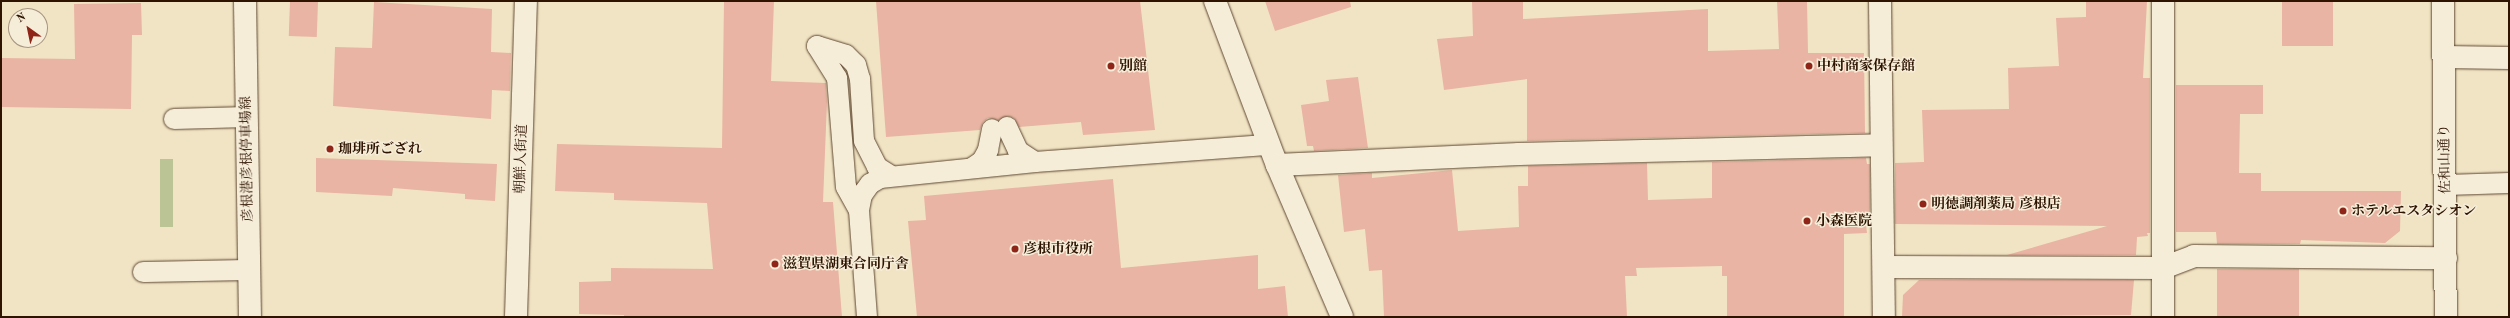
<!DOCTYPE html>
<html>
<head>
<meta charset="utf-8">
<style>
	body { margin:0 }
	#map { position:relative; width:2510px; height:318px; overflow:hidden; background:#f1e4c4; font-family:"Old Standard TT","Noto Serif JP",serif }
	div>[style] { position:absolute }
	.green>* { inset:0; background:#bbc494; transform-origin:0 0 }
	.building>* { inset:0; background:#e9b4a3; transform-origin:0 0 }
	.roads { filter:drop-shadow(0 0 1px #5e4731) drop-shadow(0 0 1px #5e4731) }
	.service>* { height:20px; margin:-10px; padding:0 10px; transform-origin:10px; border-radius:10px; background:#f6edd9 }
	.minor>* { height:22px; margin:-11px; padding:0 11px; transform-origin:11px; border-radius:11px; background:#f6edd9 }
	.tertiary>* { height:22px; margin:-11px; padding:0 11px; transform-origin:11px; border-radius:11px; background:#f6edd9 }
	.secondary>* { height:22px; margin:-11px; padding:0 11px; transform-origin:11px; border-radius:11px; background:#f6edd9 }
	.dots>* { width:11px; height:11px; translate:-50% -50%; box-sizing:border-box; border:2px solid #f6edd9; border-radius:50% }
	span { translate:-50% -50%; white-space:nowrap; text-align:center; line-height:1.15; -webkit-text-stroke:3px #f6edd9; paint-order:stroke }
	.poi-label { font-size:14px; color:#2d1300; font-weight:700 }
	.left { translate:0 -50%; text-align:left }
	.street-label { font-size:14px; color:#2d1300 }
	.frame { position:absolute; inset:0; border:2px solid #2d1300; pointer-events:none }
	.north { position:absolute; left:8px; top:8px; width:40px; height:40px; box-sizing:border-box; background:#f6edd9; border:1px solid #a69682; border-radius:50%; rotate:327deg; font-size:11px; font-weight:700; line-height:16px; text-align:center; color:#2d1300 }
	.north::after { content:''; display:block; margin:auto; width:14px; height:18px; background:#8f2418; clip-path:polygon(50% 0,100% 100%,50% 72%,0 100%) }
</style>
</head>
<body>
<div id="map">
	<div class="green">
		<div style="left:160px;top:159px;width:13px;height:68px"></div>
	</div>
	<div class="building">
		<div style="left:290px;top:1px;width:28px;height:35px;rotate:2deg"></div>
		<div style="clip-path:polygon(724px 1px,774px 1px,771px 81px,826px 83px,827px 102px,823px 202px,833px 202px,842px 317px,624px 317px,624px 315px,579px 314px,579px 282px,611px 281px,611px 268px,713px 269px,707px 203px,614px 200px,614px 193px,555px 191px,557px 144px,722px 148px)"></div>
		<div style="clip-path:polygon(876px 1px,1140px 1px,1155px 130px,1083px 135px,1081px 122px,1019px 127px,1014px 118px,1008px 116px,998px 120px,988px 118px,983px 122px,980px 130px,886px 137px)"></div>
		<div style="clip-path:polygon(1265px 1px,1350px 1px,1351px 7px,1275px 31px)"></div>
		<div style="clip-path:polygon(1472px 1px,1523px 1px,1523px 19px,1708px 9px,1708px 51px,1779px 49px,1777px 1px,1807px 1px,1808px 53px,1864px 53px,1865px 133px,1527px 141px,1527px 79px,1444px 90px,1437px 39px,1473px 36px)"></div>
		<div style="clip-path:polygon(2086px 1px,2147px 1px,2143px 78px,2150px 78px,2150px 233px,2147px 233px,2148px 236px,2137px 237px,2136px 255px,2007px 255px,2107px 226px,1895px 224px,1895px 163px,1924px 162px,1922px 110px,2009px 109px,2008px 68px,2059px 66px,2056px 18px,2086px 17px)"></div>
		<div style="left:2282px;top:1px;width:51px;height:45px"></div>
		<div style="clip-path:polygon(374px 2px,492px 9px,491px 52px,511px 53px,510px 91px,492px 90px,491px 119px,333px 106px,335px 47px,372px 48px)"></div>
		<div style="clip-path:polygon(141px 3px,142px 35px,132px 35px,131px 109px,1px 107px,1px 58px,75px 59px,74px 4px)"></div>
		<div style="clip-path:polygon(1358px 77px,1368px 148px,1314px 151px,1313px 146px,1307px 146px,1301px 105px,1329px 101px,1326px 80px)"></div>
		<div style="clip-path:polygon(2176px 85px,2263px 85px,2263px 114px,2240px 114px,2239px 173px,2261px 173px,2261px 191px,2401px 191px,2400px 231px,2385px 243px,2301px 240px,2300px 244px,2217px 244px,2216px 232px,2176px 232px)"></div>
		<div style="clip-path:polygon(316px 158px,497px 164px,495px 201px,465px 199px,465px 194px,393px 188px,392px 196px,316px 192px)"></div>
		<div style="clip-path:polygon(1866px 158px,1867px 164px,1870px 164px,1870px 224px,1866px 224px,1867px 233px,1844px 234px,1844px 317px,1727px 317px,1727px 276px,1722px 276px,1722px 266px,1636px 268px,1637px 276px,1625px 276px,1627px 317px,1384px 317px,1382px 270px,1369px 271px,1365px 229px,1344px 232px,1338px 175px,1372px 173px,1372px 178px,1452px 170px,1458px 231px,1519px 227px,1518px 186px,1528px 186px,1528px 166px,1647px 163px,1648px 200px,1712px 198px,1712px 162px)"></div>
		<div style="clip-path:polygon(1113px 179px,1121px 268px,1258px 255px,1258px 289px,1285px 286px,1288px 317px,917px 317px,908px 221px,926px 220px,924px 196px)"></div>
		<div style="left:2217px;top:269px;width:82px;height:48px"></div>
		<div style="clip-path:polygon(1919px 280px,2134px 280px,2131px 315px,1902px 317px,1903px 295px)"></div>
	</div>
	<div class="roads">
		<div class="service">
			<div style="left:817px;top:46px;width:38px;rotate:58deg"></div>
			<div style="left:837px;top:78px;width:109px;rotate:85.3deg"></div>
			<div style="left:846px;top:187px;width:26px;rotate:61deg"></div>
			<div style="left:817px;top:46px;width:30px;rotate:17deg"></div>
			<div style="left:846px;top:55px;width:14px;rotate:45deg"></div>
			<div style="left:856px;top:65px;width:15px;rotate:74deg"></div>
			<div style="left:860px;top:79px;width:62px;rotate:86.3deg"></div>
			<div style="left:864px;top:141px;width:29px;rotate:63deg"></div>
			<div style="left:877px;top:167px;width:15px;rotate:32deg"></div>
			<div style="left:174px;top:119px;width:73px;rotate:-1.6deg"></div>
			<div style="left:1007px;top:127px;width:26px;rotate:65deg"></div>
			<div style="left:1018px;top:151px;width:20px;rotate:33deg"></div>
			<div style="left:972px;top:168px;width:12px;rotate:-35deg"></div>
			<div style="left:982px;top:161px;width:13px;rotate:-61deg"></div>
			<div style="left:988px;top:150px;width:21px;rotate:-79deg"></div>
			<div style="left:2446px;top:185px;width:63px;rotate:-1.8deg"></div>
			<div style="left:143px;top:272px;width:106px;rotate:-1.1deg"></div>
			<div style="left:867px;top:317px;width:107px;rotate:-94.3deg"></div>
			<div style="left:859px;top:210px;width:15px;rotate:-79deg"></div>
			<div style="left:862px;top:195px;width:14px;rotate:-54deg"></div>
			<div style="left:870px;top:184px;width:12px;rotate:-31deg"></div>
			<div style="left:880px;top:178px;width:156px;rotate:-5.9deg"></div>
			<div style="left:1035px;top:162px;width:235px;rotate:-4.2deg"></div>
		</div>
		<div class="minor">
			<div style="left:1880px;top:1px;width:316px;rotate:89.3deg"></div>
			<div style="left:2444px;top:57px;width:65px;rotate:0.9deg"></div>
			<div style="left:1277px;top:165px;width:242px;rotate:-2.6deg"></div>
			<div style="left:1519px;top:154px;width:362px;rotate:-1.4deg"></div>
			<div style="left:1884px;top:267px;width:279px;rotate:0.2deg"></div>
			<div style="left:2163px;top:268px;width:33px;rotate:-21deg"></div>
			<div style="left:2194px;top:256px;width:252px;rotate:0.5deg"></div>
			<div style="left:516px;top:317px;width:316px;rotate:-88.2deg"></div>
			<div style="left:2163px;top:317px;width:316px;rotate:-90deg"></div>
		</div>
		<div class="tertiary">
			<div style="left:1215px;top:1px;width:175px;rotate:69.3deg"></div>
			<div style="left:1277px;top:165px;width:165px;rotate:66.8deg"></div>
			<div style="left:2443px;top:1px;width:316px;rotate:89.5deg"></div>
		</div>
		<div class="secondary">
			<div style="left:245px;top:1px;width:316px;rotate:89.1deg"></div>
		</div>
	</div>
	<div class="dots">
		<div style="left:1111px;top:66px;background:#8f2418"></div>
		<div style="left:1809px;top:66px;background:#8f2418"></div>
		<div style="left:330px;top:149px;background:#8f2418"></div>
		<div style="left:1923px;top:204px;background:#8f2418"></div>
		<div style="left:2343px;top:211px;background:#8f2418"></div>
		<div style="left:1807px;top:221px;background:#8f2418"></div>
		<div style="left:1015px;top:249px;background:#8f2418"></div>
		<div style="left:775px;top:264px;background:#8f2418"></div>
	</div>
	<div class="poi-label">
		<span class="left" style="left:1119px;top:66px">別館</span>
		<span class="left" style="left:1817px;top:66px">中村商家保存館</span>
		<span class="left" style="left:338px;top:149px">珈琲所ござれ</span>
		<span class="left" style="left:1931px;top:204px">明徳調剤薬局 彦根店</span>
		<span class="left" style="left:2351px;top:211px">ホテルエスタシオン</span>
		<span class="left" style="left:1816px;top:221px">小森医院</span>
		<span class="left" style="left:1023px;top:249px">彦根市役所</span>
		<span class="left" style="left:783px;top:264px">滋賀県湖東合同庁舎</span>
	</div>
	<div class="street-label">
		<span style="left:247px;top:159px;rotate:-91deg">彦根港彦根停車場線</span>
		<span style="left:521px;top:159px;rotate:-88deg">朝鮮人街道</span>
		<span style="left:2445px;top:159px;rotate:-91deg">佐和山通り</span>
	</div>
	<div class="frame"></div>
	<div class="north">N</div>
</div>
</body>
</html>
